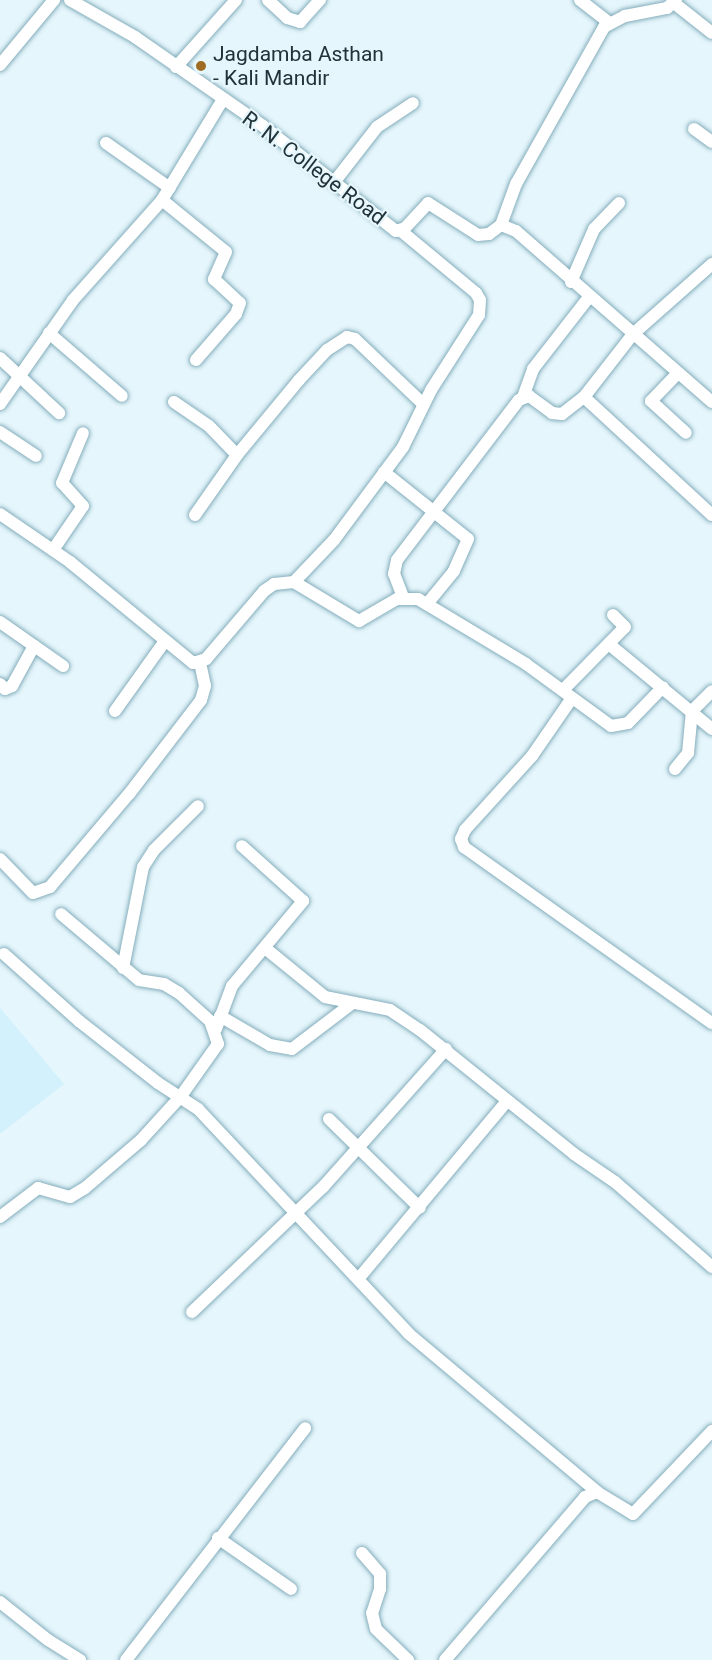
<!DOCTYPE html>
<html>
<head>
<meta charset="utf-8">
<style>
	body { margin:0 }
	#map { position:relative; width:712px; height:1660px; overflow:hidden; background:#e5f6fc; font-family:Roboto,sans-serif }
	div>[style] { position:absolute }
	.built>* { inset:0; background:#d3f1fc }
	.roads { filter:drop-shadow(0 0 2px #84adbb) drop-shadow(0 0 2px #84adbb) }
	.minor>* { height:12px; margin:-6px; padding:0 6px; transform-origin:6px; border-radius:6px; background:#fff }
	.dots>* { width:16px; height:16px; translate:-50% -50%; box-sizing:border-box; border:3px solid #e5f6fc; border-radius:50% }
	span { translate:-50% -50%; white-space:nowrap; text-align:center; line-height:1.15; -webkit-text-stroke:4.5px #e5f6fc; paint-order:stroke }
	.poi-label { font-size:21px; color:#213238 }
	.left { translate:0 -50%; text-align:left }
	.street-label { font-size:21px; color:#213238 }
</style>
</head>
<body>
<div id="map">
	<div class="built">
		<div style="clip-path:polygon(0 1008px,64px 1084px,0 1134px)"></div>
	</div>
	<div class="roads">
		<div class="minor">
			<div style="left:70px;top:0;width:75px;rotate:29.6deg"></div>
			<div style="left:135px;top:37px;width:156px;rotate:34.8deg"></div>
			<div style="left:263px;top:126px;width:169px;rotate:38.3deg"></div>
			<div style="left:396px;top:231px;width:9px;rotate:-18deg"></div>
			<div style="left:405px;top:228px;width:34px;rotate:-47deg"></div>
			<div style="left:428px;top:203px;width:59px;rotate:32.6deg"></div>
			<div style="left:478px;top:235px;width:11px;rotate:-5deg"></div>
			<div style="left:489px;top:234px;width:15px;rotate:-37deg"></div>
			<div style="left:501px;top:225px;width:16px;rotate:22deg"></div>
			<div style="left:516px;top:231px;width:260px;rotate:41.1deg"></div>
			<div style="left:268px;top:0;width:26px;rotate:43deg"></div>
			<div style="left:287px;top:18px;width:14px;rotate:17deg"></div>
			<div style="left:300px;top:22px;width:30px;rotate:-48deg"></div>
			<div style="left:580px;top:0;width:37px;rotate:38deg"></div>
			<div style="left:674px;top:3px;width:48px;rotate:38.3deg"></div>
			<div style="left:0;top:65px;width:85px;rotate:-50.3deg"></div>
			<div style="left:176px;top:67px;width:90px;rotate:-48.2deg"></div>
			<div style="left:694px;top:129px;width:22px;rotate:36deg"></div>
			<div style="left:106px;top:143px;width:78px;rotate:35.1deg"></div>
			<div style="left:335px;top:181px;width:68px;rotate:-52.1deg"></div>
			<div style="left:377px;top:127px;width:43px;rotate:-33.7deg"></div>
			<div style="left:162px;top:200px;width:82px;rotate:39.1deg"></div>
			<div style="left:226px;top:252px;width:30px;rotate:114deg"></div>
			<div style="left:214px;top:279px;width:35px;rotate:43deg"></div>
			<div style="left:240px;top:303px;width:12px;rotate:110deg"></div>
			<div style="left:236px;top:314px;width:61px;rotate:131deg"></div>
			<div style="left:501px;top:225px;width:44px;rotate:-69.9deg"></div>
			<div style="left:516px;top:184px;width:180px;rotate:-60.7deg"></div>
			<div style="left:604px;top:27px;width:24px;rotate:-28deg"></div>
			<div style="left:625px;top:16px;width:43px;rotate:-10.8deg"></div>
			<div style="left:667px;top:8px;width:12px;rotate:-42deg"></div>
			<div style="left:571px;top:282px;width:58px;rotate:-66.5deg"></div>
			<div style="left:594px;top:229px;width:36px;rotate:-46deg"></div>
			<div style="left:49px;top:333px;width:96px;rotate:40.8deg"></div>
			<div style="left:0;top:358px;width:81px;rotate:43deg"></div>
			<div style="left:678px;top:373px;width:39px;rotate:134deg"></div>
			<div style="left:651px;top:401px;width:47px;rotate:42.4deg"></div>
			<div style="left:523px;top:397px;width:30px;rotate:-70deg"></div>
			<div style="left:533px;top:369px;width:91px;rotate:-52.1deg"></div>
			<div style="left:584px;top:397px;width:174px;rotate:42.7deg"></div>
			<div style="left:174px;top:402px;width:42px;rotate:34.4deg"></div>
			<div style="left:209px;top:426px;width:40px;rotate:46deg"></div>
			<div style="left:0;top:404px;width:127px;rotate:-54.9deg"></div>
			<div style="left:73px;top:300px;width:134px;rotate:-48.3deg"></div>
			<div style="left:162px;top:200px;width:116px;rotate:-58.8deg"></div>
			<div style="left:0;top:432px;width:43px;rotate:33.7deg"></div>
			<div style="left:384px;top:472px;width:107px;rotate:38.6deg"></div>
			<div style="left:468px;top:539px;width:35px;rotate:114deg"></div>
			<div style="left:454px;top:571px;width:43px;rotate:129.3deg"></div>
			<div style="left:0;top:514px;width:85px;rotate:34.4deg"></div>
			<div style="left:70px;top:562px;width:159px;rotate:39.4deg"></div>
			<div style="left:193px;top:663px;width:14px;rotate:-17deg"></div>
			<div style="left:206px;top:659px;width:89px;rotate:-49.5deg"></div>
			<div style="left:264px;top:591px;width:12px;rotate:-35deg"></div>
			<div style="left:274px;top:584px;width:20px;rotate:-6deg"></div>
			<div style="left:294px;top:582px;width:76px;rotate:31deg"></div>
			<div style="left:359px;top:621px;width:44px;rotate:-30.1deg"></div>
			<div style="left:397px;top:599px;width:21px"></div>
			<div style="left:418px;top:599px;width:126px;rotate:31deg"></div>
			<div style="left:526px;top:664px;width:105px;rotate:36.1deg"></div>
			<div style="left:611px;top:726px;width:17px;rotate:-10deg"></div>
			<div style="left:628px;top:723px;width:50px;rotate:-45.8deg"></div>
			<div style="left:195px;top:515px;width:73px;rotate:-55deg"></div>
			<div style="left:237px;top:455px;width:97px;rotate:-50.4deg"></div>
			<div style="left:299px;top:380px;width:41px;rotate:-47deg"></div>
			<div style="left:327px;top:350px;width:24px;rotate:-33deg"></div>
			<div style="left:347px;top:337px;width:8px;rotate:14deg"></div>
			<div style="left:355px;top:339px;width:94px;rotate:43.7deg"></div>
			<div style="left:53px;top:550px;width:53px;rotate:-55.7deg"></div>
			<div style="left:83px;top:506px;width:31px;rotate:-132deg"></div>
			<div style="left:62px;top:483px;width:54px;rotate:-67.2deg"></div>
			<div style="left:294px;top:582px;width:58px;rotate:-46.4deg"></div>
			<div style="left:334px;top:540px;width:116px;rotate:-53.4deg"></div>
			<div style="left:403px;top:447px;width:64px;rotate:-63.8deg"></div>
			<div style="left:431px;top:390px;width:89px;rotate:-57.4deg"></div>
			<div style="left:479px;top:315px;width:15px;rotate:-86deg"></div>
			<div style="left:480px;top:300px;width:8px;rotate:-120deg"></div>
			<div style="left:476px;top:293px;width:97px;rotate:-140.4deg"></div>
			<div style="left:403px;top:597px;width:25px;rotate:-111deg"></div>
			<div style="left:394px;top:574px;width:14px;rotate:-78deg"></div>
			<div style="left:397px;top:560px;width:201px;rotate:-52.7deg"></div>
			<div style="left:519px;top:400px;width:11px;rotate:-22deg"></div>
			<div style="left:529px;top:396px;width:29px;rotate:36deg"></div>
			<div style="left:552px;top:413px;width:10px;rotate:6deg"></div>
			<div style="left:562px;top:414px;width:28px;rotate:-38deg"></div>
			<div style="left:584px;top:397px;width:80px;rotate:-52.1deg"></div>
			<div style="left:633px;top:334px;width:106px;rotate:-41.5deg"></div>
			<div style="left:0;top:622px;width:77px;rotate:34.9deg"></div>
			<div style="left:610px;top:645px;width:132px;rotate:39.5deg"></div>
			<div style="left:0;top:684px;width:7px;rotate:45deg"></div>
			<div style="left:5px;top:689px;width:8px;rotate:-23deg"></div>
			<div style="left:12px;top:686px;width:46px;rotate:-61.2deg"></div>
			<div style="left:563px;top:690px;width:88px;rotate:-45.5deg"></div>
			<div style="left:625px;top:627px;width:17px;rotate:-135deg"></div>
			<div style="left:572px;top:698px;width:70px;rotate:124.6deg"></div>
			<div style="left:532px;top:756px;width:100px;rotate:132.2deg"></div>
			<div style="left:465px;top:830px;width:10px;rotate:114deg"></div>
			<div style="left:461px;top:839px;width:9px;rotate:69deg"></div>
			<div style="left:464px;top:847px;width:304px;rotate:35.4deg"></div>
			<div style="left:115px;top:711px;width:86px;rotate:-54.5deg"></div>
			<div style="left:675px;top:769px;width:21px;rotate:-51deg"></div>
			<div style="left:688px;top:753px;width:42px;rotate:-84.6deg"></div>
			<div style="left:692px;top:711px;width:28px;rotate:-45deg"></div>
			<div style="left:0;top:859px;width:47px;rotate:45.9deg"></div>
			<div style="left:33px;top:893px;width:18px;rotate:-19deg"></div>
			<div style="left:50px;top:887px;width:122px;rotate:-49.7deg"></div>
			<div style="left:129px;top:794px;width:118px;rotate:-52.5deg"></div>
			<div style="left:201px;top:700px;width:15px;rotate:-74deg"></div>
			<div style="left:205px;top:686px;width:24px;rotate:-102deg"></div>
			<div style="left:265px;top:948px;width:77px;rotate:39.2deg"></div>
			<div style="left:325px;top:997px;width:66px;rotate:11.3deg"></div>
			<div style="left:390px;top:1010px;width:36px;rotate:34deg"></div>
			<div style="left:420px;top:1030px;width:198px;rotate:38.8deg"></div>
			<div style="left:574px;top:1154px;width:50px;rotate:34.3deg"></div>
			<div style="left:615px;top:1182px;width:129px;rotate:41.2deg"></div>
			<div style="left:4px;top:954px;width:101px;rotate:41.8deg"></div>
			<div style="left:79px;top:1021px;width:100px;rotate:38.1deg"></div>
			<div style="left:158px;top:1083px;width:48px;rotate:33deg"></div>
			<div style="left:198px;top:1109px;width:308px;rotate:46.8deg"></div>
			<div style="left:409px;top:1334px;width:246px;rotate:40deg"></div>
			<div style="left:123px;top:968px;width:103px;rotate:-78.8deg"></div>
			<div style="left:143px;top:867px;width:20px;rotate:-57deg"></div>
			<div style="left:154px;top:850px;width:62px;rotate:-45deg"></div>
			<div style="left:220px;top:1016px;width:58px;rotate:30.1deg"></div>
			<div style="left:270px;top:1045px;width:22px;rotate:10deg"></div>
			<div style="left:292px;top:1049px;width:74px;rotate:-37.3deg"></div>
			<div style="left:216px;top:1029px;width:46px;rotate:-69.6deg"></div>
			<div style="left:232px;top:986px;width:111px;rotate:-50.1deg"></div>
			<div style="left:303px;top:901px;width:82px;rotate:-138deg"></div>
			<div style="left:329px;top:1119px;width:127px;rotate:44.4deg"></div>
			<div style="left:0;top:1217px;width:48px;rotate:-37.3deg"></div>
			<div style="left:38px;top:1188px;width:33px;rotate:16deg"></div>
			<div style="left:70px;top:1197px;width:17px;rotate:-31deg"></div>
			<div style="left:85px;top:1188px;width:74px;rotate:-40.6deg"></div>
			<div style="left:141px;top:1140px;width:59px;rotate:-47.7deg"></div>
			<div style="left:181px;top:1096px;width:64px;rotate:-54.6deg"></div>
			<div style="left:218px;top:1044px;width:24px;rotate:-109deg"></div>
			<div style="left:210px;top:1021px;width:42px;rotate:-137.9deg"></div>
			<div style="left:179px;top:993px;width:17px;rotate:-149deg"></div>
			<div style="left:164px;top:984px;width:25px;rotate:-171deg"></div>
			<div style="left:139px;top:980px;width:102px;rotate:-139.8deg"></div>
			<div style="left:359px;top:1278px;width:231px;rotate:-50.1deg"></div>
			<div style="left:192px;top:1312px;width:181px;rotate:-43.7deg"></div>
			<div style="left:323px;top:1187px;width:185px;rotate:-48.3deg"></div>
			<div style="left:218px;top:1538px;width:89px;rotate:34.9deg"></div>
			<div style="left:362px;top:1553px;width:28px;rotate:49deg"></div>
			<div style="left:380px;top:1574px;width:15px;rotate:90deg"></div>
			<div style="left:380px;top:1589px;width:25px;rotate:108deg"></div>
			<div style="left:372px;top:1613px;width:16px;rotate:76deg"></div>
			<div style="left:376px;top:1629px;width:45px;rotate:44.1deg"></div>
			<div style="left:0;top:1602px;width:61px;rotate:38.4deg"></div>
			<div style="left:48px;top:1640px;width:38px;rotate:32deg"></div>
			<div style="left:126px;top:1660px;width:293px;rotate:-52.3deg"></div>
			<div style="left:445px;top:1660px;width:215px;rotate:-49.3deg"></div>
			<div style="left:585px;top:1497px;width:13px;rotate:-23deg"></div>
			<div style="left:597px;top:1492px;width:42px;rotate:31.4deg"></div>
			<div style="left:633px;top:1514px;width:115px;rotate:-46.4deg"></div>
		</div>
	</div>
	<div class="dots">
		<div style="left:201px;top:66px;background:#a06c23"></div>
	</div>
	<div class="poi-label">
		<span class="left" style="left:213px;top:66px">Jagdamba Asthan<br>- Kali Mandir</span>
	</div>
	<div class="street-label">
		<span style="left:314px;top:168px;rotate:37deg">R. N. College Road</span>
	</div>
</div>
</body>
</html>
